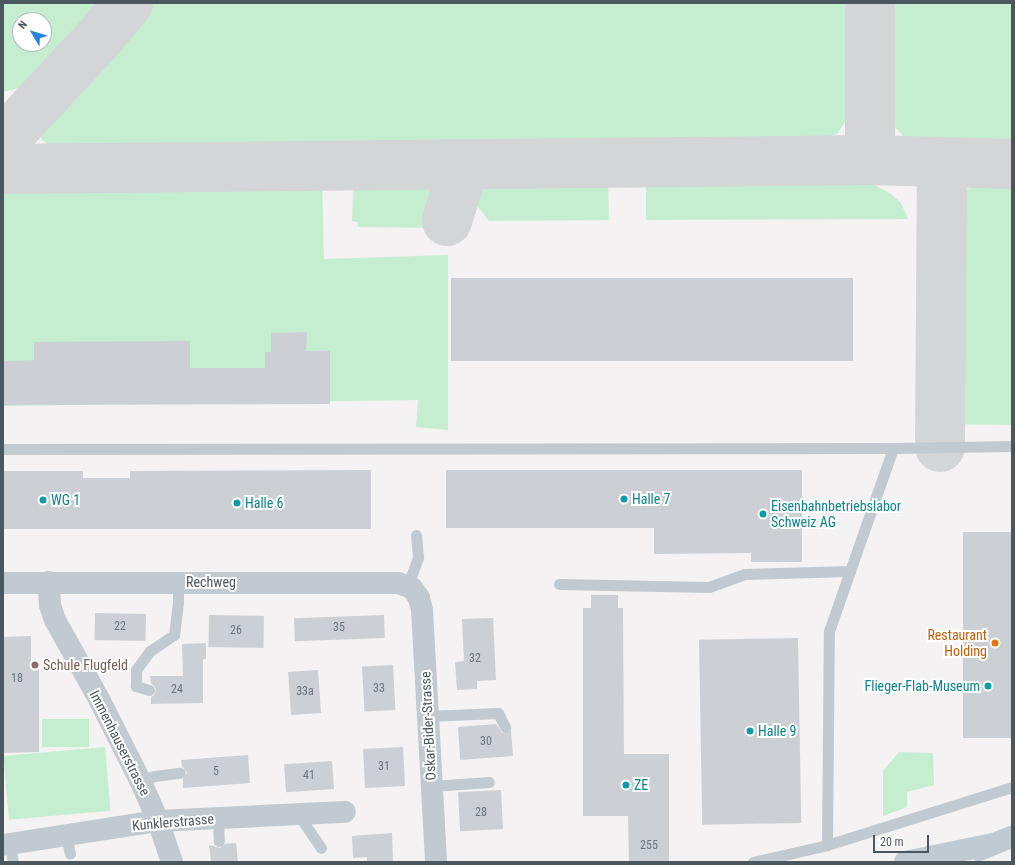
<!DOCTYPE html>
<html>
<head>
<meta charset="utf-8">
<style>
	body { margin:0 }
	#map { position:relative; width:1015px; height:865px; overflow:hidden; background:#f4f2f2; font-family:"Roboto Condensed",sans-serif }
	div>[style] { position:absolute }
	.green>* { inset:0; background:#c5eed1; transform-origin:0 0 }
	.taxiway>* { height:50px; margin:-25px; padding:0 25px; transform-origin:25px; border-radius:25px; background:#d4d5d7 }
	.building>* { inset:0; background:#ccd0d4; transform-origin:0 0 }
	.lane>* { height:11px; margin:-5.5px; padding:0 5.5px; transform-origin:5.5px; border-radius:5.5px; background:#c1cad0 }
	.street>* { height:22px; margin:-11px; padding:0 11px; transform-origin:11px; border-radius:11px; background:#c1cad0 }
	.secondary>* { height:22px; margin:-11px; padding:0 11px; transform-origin:11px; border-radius:11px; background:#bfcad2 }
	.dots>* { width:11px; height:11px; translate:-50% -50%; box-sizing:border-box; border:2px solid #fff; border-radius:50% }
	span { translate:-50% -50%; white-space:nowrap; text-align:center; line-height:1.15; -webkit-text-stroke:4px #fff; paint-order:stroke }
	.number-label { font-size:12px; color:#6b757c }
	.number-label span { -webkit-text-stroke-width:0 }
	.culture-label { font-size:14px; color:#0d838f }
	.left { translate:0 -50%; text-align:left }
	.right { translate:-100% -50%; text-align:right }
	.street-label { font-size:14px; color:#4b575f }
	.food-label { font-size:14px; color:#c56008 }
	.education-label { font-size:14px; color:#785e54 }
	.frame { position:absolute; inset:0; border:4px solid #4b575f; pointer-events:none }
	.north { position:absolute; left:12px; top:12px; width:40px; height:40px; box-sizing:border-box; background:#fff; border:1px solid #b7bcbf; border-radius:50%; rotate:308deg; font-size:11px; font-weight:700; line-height:16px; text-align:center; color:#4b575f }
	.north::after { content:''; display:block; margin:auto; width:14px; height:18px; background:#2682da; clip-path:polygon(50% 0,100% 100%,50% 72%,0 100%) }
	.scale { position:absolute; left:873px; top:835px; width:56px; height:18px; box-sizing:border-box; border:2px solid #4b575f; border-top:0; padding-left:5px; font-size:12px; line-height:14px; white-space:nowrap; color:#4b575f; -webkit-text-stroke:3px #fff; paint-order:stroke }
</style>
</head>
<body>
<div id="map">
	<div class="green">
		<div style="clip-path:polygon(evenodd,3px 3px,110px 3px,29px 86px,3px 92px,3px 3px,20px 20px,44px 20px,44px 44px,20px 44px,20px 20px)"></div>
		<div style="clip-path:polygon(145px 3px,856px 3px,855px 107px,837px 134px,794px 148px,60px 154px,41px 139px,44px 110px,120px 32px)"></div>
		<div style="clip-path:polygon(885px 3px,1012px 3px,1012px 150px,937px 150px,908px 141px,895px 127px,888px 110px)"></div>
		<div style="clip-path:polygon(646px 177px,864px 179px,891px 194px,901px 203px,908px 219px,646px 220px)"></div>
		<div style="clip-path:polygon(494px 180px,608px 181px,609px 220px,489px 221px,475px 203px,476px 192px)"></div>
		<div style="clip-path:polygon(1012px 180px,1012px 425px,946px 424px,948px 215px,964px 190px,989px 181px)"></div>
		<div style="clip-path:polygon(322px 182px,324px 259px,448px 255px,448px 430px,416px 427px,418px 400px,3px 406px,3px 189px)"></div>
		<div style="clip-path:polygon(357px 182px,421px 183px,438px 193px,445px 203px,447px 221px,441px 220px,440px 228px,358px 227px,357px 222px,352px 221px,353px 189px,357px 188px)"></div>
		<div style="left:42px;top:719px;width:47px;height:28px"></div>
		<div style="left:105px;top:747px;width:64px;height:102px;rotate:85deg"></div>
		<div style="clip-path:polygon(899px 752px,933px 753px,934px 785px,907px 792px,907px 807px,883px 816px,883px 771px)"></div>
	</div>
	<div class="taxiway">
		<div style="left:870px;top:3px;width:157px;rotate:90deg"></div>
		<div style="left:3px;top:141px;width:139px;rotate:-47deg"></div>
		<div style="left:98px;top:39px;width:47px;rotate:-50.2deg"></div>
		<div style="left:3px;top:169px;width:867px;rotate:-0.59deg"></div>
		<div style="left:870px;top:160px;width:142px;rotate:1.6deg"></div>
		<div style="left:447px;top:221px;width:59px;rotate:-73.1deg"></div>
		<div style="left:940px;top:447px;width:285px;rotate:-89.6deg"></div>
	</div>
	<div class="building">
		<div style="left:853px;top:278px;width:83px;height:402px;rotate:90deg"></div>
		<div style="clip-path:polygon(307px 332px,306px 351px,330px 351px,330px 404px,3px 405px,3px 361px,34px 360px,34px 342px,190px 341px,190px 368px,265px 368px,265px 352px,271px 352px,271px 333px)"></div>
		<div style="clip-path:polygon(371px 470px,371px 529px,3px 529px,3px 471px,83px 471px,83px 478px,130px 478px,130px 471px)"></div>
		<div style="clip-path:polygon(446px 470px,802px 470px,802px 562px,751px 562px,751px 553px,654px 554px,654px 528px,446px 528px)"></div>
		<div style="left:963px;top:532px;width:49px;height:206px"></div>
		<div style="clip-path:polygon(591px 595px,618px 595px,618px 608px,623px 608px,624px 754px,669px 754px,669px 862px,629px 862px,628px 816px,583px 816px,583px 608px,591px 608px)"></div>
		<div style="left:95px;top:613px;width:51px;height:27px;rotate:1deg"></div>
		<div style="left:209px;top:615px;width:55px;height:32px;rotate:1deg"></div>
		<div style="left:384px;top:615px;width:23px;height:90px;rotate:88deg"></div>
		<div style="clip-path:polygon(493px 618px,496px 680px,477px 681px,477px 689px,457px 690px,455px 662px,464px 661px,462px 619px)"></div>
		<div style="clip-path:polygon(31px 636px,31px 666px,39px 666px,39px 752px,3px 753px,3px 637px)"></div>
		<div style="left:798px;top:638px;width:185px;height:99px;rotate:89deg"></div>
		<div style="clip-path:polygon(206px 643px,206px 659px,203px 659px,203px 703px,151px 704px,151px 697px,154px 695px,156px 689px,151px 683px,150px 676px,183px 676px,182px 644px)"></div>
		<div style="left:393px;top:665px;width:45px;height:31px;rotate:87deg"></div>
		<div style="left:318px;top:670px;width:43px;height:30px;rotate:86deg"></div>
		<div style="clip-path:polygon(496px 724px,502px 733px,508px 733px,511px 730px,513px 756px,460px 760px,458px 727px)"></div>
		<div style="left:403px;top:747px;width:39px;height:40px;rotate:87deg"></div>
		<div style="clip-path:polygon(248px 755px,250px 783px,183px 788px,183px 779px,187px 773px,182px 766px,181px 760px)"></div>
		<div style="left:332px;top:761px;width:28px;height:48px;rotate:86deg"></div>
		<div style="left:501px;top:790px;width:39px;height:43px;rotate:87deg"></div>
		<div style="clip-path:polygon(392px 833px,393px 862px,367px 862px,367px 857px,353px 858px,352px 836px)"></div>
		<div style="clip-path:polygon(236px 843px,238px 862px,211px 862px,209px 845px,220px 848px,225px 844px)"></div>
	</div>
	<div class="lane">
		<div style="left:3px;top:449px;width:890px;rotate:-0.06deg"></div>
		<div style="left:893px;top:448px;width:119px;rotate:-1deg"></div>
		<div style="left:559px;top:584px;width:150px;rotate:1.1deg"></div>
		<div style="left:709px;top:587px;width:38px;rotate:-20deg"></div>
		<div style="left:745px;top:574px;width:105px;rotate:-1.6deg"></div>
		<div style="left:850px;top:571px;width:130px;rotate:-70.7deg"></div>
		<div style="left:408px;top:585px;width:30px;rotate:-70deg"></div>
		<div style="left:418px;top:557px;width:22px;rotate:-95deg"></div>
		<div style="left:149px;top:690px;width:14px;rotate:-163deg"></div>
		<div style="left:136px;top:686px;width:16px;rotate:-90deg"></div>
		<div style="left:136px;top:670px;width:24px;rotate:-54deg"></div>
		<div style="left:150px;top:651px;width:29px;rotate:-34deg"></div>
		<div style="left:174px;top:635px;width:33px;rotate:-83deg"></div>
		<div style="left:178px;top:602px;width:20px;rotate:-90deg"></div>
		<div style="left:428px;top:716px;width:70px;rotate:-2.5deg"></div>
		<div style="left:498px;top:713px;width:16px;rotate:63deg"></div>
		<div style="left:141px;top:782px;width:14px;rotate:-25deg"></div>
		<div style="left:154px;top:776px;width:26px;rotate:-7deg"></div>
		<div style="left:432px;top:786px;width:57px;rotate:-4deg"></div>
		<div style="left:298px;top:814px;width:41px;rotate:55.9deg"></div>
		<div style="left:218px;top:818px;width:23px;rotate:88deg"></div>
		<div style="left:66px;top:835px;width:19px;rotate:78deg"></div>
		<div style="left:10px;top:844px;width:18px;rotate:81deg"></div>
		<div style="left:827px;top:845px;width:214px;rotate:-89.5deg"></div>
		<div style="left:829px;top:631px;width:64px;rotate:-70.7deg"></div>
		<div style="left:753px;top:862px;width:76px;rotate:-12.9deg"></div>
		<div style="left:827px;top:845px;width:194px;rotate:-17.4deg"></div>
	</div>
	<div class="street">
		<div style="left:49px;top:582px;width:23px;rotate:88deg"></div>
		<div style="left:50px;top:605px;width:16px;rotate:72deg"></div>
		<div style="left:55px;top:620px;width:93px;rotate:60.9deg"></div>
		<div style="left:100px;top:701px;width:91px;rotate:63.2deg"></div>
		<div style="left:141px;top:782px;width:43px;rotate:66.4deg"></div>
		<div style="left:158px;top:821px;width:43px;rotate:71.1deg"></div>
		<div style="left:3px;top:583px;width:395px"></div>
		<div style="left:398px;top:583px;width:15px;rotate:20deg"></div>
		<div style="left:412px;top:588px;width:12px;rotate:55deg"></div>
		<div style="left:419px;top:598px;width:12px;rotate:76deg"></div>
		<div style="left:422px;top:610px;width:252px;rotate:86.8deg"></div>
		<div style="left:3px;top:845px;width:157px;rotate:-8.8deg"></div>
		<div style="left:158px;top:821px;width:187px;rotate:-2.8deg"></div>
	</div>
	<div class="secondary">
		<div style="left:979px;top:850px;width:35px;rotate:-22deg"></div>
		<div style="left:905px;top:862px;width:90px;rotate:-11.6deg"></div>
	</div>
	<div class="dots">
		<div style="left:624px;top:499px;background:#0f9aa8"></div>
		<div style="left:43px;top:500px;background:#0f9aa8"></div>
		<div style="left:237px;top:503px;background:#0f9aa8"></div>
		<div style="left:763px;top:514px;background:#0f9aa8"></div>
		<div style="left:995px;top:643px;background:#e8710a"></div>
		<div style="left:35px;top:665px;background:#8d6e63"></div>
		<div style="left:988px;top:686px;background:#0f9aa8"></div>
		<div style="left:750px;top:731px;background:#0f9aa8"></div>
		<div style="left:626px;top:785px;background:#0f9aa8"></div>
	</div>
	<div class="number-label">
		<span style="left:120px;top:627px">22</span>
		<span style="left:339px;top:628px">35</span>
		<span style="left:236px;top:631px">26</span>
		<span style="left:475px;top:659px">32</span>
		<span style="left:17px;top:679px">18</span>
		<span style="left:379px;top:689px">33</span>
		<span style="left:177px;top:690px">24</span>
		<span style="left:305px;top:692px">33a</span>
		<span style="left:486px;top:742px">30</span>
		<span style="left:384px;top:767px">31</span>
		<span style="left:216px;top:772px">5</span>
		<span style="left:309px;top:776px">41</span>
		<span style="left:481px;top:813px">28</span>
		<span style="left:649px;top:846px">255</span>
	</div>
	<div class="culture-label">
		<span class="left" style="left:632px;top:499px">Halle 7</span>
		<span class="left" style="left:51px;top:500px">WG 1</span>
		<span class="left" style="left:245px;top:503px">Halle 6</span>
		<span class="left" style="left:771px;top:514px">Eisenbahnbetriebslabor<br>Schweiz AG</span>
		<span class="right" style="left:980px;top:686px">Flieger-Flab-Museum</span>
		<span class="left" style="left:758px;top:731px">Halle 9</span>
		<span class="left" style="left:634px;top:785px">ZE</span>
	</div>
	<div class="street-label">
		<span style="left:211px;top:582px">Rechweg</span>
		<span style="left:428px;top:726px;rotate:-93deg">Oskar-Bider-Strasse</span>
		<span style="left:120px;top:743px;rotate:63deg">Immenhauserstrasse</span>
		<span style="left:173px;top:822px;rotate:-5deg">Kunklerstrasse</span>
	</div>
	<div class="food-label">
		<span class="right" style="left:987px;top:643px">Restaurant<br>Holding</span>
	</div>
	<div class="education-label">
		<span class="left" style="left:43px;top:665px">Schule Flugfeld</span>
	</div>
	<div class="frame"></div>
	<div class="north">N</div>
	<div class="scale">20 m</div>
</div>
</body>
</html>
